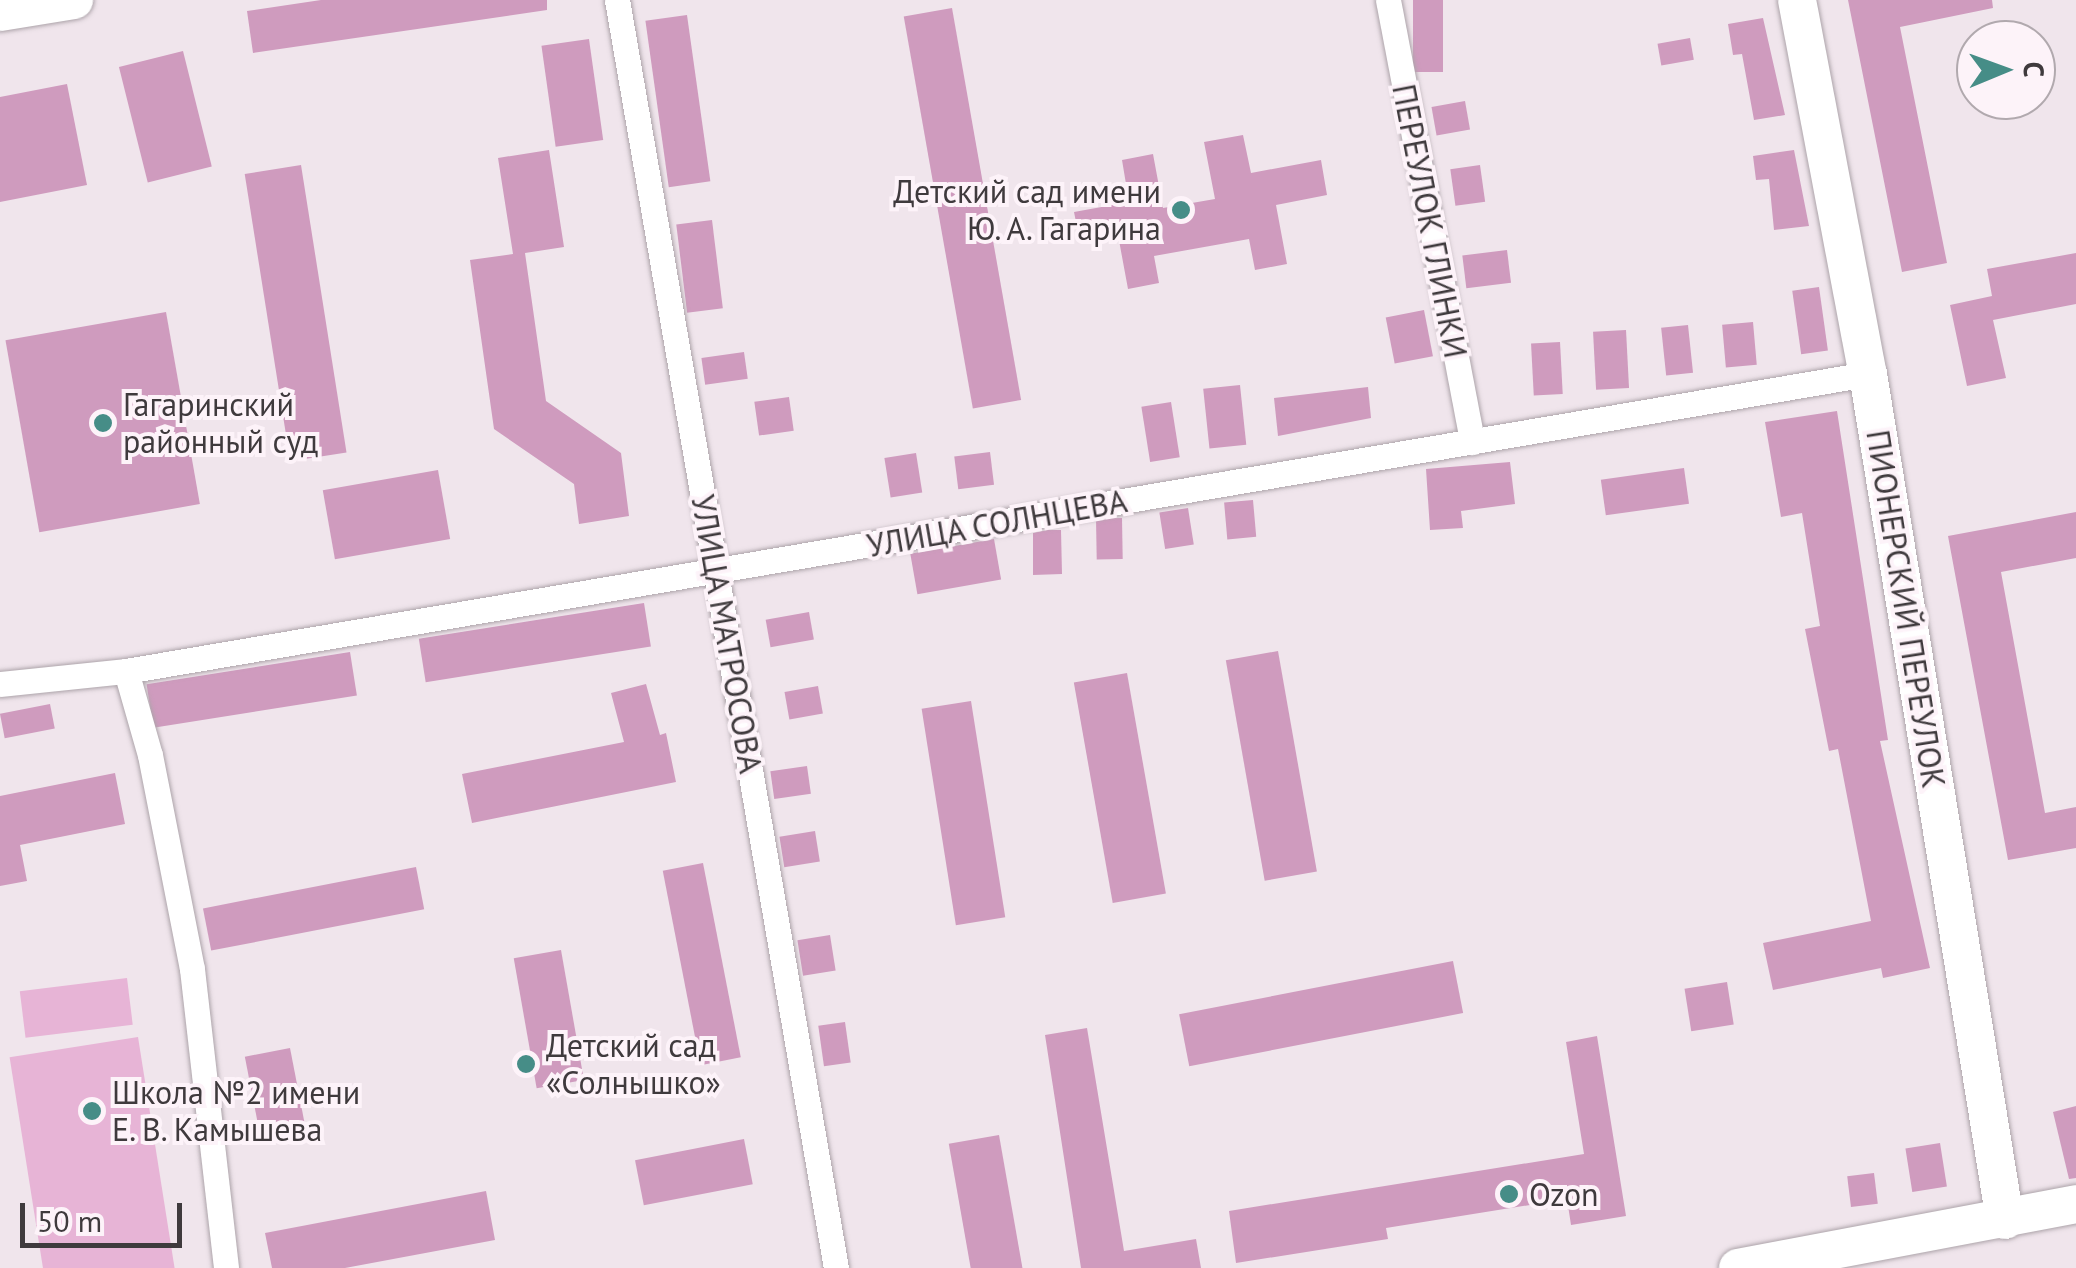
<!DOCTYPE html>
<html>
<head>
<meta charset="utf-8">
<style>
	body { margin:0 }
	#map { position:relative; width:2076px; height:1268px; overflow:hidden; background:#f0e5ec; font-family:"PT Sans",sans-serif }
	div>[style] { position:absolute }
	.green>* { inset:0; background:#e7b4d6; transform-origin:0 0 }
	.building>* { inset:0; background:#cf9bbe; transform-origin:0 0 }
	.roads { filter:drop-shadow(0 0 2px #ada4aa) drop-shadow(0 0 2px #ada4aa) }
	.street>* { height:25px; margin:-12.5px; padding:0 12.5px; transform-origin:12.5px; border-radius:12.5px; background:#fff }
	.secondary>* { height:38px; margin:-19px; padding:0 19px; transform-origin:19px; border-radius:19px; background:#fff }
	.dots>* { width:28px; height:28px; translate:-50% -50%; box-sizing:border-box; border:5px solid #fdf3f9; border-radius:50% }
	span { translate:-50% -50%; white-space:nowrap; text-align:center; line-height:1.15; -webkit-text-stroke:8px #fdf3f9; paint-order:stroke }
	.poi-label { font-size:32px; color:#3f3a3d }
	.right { translate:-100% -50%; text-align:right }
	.left { translate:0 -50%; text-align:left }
	.street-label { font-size:32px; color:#3f3a3d }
	.north { position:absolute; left:1956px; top:20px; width:100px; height:100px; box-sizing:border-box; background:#fdf3f9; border:2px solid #b1a9ae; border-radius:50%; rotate:89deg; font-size:28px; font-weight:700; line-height:40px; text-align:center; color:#3f3a3d }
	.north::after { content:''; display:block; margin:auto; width:35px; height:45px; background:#468d87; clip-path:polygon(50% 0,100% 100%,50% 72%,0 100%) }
	.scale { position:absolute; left:20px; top:1203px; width:162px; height:45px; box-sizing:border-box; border:5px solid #3f3a3d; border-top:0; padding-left:12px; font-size:30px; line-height:35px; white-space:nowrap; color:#3f3a3d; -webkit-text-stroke:8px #fdf3f9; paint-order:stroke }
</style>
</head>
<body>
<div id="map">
	<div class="green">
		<div style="left:127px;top:978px;width:47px;height:108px;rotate:83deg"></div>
		<div style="left:138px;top:1037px;width:234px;height:130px;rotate:81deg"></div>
	</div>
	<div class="building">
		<div style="clip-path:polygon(321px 0,547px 0,547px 10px,253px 53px,247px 11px)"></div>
		<div style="left:1413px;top:0;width:30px;height:72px"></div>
		<div style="clip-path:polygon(1848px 0,1992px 0,1993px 8px,1900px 27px,1947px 263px,1902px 272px)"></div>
		<div style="left:952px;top:8px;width:398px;height:49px;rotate:80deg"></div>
		<div style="left:687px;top:15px;width:168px;height:42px;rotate:82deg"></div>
		<div style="clip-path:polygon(1763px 18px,1785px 115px,1754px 120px,1742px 54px,1733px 55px,1728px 24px)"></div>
		<div style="left:1690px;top:38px;width:22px;height:33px;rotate:80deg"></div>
		<div style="left:589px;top:39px;width:102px;height:48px;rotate:82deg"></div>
		<div style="left:183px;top:51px;width:119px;height:66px;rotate:76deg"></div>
		<div style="clip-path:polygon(67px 84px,87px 185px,0 202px,0 97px)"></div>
		<div style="left:1465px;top:101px;width:29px;height:34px;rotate:80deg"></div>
		<div style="clip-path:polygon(1243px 135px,1251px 173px,1321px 160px,1327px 195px,1276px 205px,1287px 264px,1255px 270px,1249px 239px,1154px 256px,1159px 283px,1128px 289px,1118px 235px,1080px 242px,1074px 212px,1129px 202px,1122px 160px,1153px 154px,1163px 208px,1215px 199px,1204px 142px)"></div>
		<div style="clip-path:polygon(549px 150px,564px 247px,525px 253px,546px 401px,621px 453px,629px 516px,579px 524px,574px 484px,494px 429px,470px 260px,513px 254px,498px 158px)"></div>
		<div style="clip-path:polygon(1794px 150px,1809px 226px,1774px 230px,1769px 179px,1756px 180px,1753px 156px)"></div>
		<div style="left:301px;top:165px;width:291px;height:57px;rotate:81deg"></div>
		<div style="left:1480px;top:165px;width:37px;height:30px;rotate:82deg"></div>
		<div style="left:712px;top:220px;width:89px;height:36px;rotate:83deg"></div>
		<div style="left:1507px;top:250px;width:33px;height:45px;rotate:83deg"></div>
		<div style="clip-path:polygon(2076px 253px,2076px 304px,1993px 320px,2006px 378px,1967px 386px,1950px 305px,1992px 296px,1987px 269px)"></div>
		<div style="left:1819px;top:287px;width:64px;height:27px;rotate:82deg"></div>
		<div style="left:1424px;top:310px;width:47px;height:39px;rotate:79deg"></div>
		<div style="left:166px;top:312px;width:195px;height:163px;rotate:80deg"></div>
		<div style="left:1753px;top:322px;width:43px;height:31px;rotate:85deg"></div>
		<div style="left:1688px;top:325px;width:48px;height:27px;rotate:84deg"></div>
		<div style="left:1626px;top:330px;width:58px;height:33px;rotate:87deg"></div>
		<div style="left:1560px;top:342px;width:52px;height:29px;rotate:87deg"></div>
		<div style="left:744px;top:352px;width:27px;height:43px;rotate:82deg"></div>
		<div style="left:1240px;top:385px;width:60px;height:37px;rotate:84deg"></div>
		<div style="clip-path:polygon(1368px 387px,1371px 418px,1278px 436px,1274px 398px)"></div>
		<div style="left:789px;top:397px;width:34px;height:35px;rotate:82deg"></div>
		<div style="left:1171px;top:402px;width:56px;height:30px;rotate:81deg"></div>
		<div style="clip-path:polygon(1837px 411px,1888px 740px,1880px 741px,1930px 968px,1883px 978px,1881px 968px,1773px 990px,1763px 943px,1871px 921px,1838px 749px,1829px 751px,1805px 629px,1820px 626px,1802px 513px,1781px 517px,1765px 422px)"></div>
		<div style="left:990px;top:452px;width:33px;height:36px;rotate:83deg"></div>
		<div style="left:916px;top:453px;width:40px;height:32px;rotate:81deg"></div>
		<div style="clip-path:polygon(1510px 462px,1515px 504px,1461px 511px,1463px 528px,1430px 530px,1426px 469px)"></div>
		<div style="left:1684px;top:468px;width:36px;height:84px;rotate:82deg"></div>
		<div style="left:438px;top:470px;width:70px;height:117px;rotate:80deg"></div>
		<div style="left:1253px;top:500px;width:37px;height:29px;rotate:85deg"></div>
		<div style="left:1188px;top:508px;width:37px;height:29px;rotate:81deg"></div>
		<div style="clip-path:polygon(2076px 512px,2076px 558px,2001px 572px,2045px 813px,2076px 807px,2076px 848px,2008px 860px,1948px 536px)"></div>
		<div style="left:1122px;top:518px;width:41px;height:26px;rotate:89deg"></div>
		<div style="clip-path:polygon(1048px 530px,1061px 530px,1062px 574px,1033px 575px,1033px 533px)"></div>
		<div style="left:994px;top:539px;width:41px;height:85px;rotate:80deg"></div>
		<div style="left:644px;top:603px;width:44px;height:228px;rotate:81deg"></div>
		<div style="left:809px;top:612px;width:28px;height:44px;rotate:80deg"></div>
		<div style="left:1278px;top:651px;width:224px;height:53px;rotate:80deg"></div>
		<div style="left:350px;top:652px;width:44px;height:206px;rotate:81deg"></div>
		<div style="left:1127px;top:673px;width:224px;height:54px;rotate:80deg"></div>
		<div style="clip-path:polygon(646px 684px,660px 735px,666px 733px,676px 782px,472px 823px,462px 774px,624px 742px,611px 693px)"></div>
		<div style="left:818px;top:686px;width:28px;height:34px;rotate:80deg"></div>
		<div style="left:971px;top:701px;width:219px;height:50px;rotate:81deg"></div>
		<div style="left:50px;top:704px;width:25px;height:51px;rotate:79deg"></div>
		<div style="left:807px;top:766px;width:28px;height:37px;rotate:82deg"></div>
		<div style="clip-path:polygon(115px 773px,125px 824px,20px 845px,27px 881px,0 886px,0 796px)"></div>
		<div style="left:815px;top:831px;width:31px;height:36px;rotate:81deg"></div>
		<div style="left:703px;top:863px;width:198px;height:41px;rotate:79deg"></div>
		<div style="left:416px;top:867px;width:43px;height:217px;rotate:79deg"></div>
		<div style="left:830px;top:935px;width:36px;height:33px;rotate:81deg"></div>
		<div style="left:561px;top:950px;width:132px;height:48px;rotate:80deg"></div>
		<div style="left:1453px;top:961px;width:53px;height:279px;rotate:79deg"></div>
		<div style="left:1727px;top:982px;width:43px;height:43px;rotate:81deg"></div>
		<div style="left:845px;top:1022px;width:41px;height:27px;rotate:82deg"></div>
		<div style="clip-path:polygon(1087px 1028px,1124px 1251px,1196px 1239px,1201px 1268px,1081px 1268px,1045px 1035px)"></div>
		<div style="clip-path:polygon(1597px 1036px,1626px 1216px,1571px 1225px,1567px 1199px,1386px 1228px,1388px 1239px,1236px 1263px,1229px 1211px,1584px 1154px,1566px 1042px)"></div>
		<div style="left:290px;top:1048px;width:87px;height:46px;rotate:79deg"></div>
		<div style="clip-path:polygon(2076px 1106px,2076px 1178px,2069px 1179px,2053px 1112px)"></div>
		<div style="left:999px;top:1135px;width:135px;height:51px;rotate:80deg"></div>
		<div style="left:744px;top:1139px;width:46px;height:111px;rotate:79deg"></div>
		<div style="left:1940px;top:1143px;width:44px;height:35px;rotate:81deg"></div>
		<div style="left:1874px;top:1173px;width:31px;height:27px;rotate:83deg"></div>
		<div style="clip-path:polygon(486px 1191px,495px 1240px,345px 1268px,272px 1268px,265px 1233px)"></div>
	</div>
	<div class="roads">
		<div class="street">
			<div style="left:617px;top:0;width:1287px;rotate:80.2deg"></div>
			<div style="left:1388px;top:0;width:450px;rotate:79.2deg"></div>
			<div style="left:126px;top:671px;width:87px;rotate:74.1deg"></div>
			<div style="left:150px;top:755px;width:218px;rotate:78.9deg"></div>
			<div style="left:192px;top:969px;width:301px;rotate:83.5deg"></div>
			<div style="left:0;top:684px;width:127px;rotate:-5.9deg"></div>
			<div style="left:126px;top:671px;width:1767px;rotate:-9.68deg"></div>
		</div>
		<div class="secondary">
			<div style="left:1797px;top:0;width:381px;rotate:79.3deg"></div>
			<div style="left:1868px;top:374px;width:857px;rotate:80.8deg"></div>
			<div style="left:0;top:12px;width:75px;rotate:-9.2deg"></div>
			<div style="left:1738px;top:1268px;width:344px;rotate:-10.7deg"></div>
		</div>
	</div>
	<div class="dots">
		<div style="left:1181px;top:210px;background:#468d87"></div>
		<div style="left:103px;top:423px;background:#468d87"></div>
		<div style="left:526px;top:1064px;background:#468d87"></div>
		<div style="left:92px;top:1111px;background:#468d87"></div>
		<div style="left:1509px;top:1194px;background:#468d87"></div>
	</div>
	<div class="poi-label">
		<span class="right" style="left:1161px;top:210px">Детский сад имени<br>Ю. А. Гагарина</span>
		<span class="left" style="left:123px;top:423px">Гагаринский<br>районный суд</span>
		<span class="left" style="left:546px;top:1064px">Детский сад<br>«Солнышко»</span>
		<span class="left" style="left:112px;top:1111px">Школа №2 имени<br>Е. В. Камышева</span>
		<span class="left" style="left:1529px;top:1194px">Ozon</span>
	</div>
	<div class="street-label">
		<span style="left:1430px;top:221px;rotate:79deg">ПЕРЕУЛОК ГЛИНКИ</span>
		<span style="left:997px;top:523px;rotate:-10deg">УЛИЦА СОЛНЦЕВА</span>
		<span style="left:1906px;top:609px;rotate:81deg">ПИОНЕРСКИЙ ПЕРЕУЛОК</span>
		<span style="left:727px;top:634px;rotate:80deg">УЛИЦА МАТРОСОВА</span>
	</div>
	<div class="north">С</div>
	<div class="scale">50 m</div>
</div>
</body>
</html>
